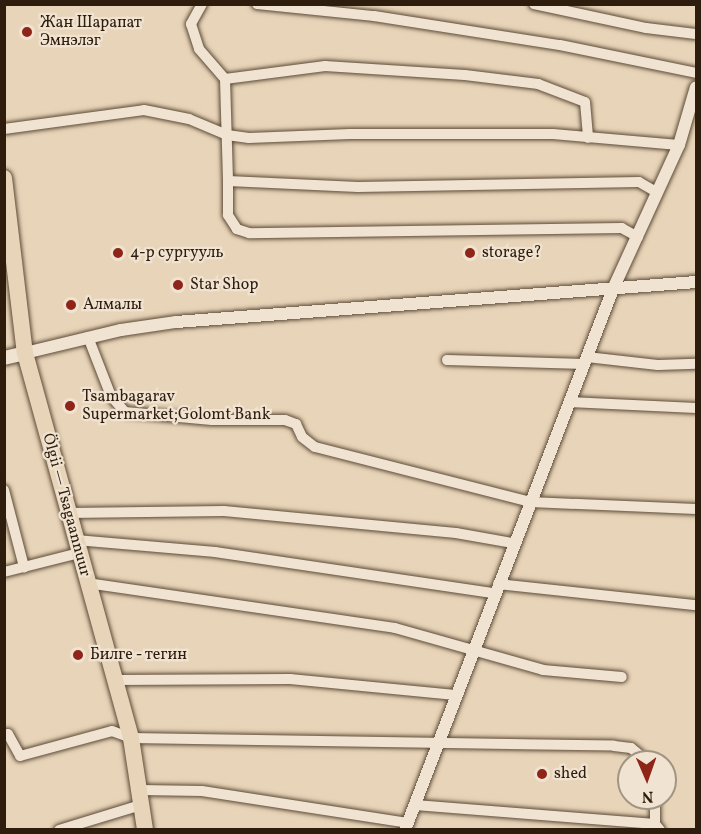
<!DOCTYPE html>
<html>
<head>
<meta charset="utf-8">
<style>
	body { margin:0 }
	#map { position:relative; width:701px; height:834px; overflow:hidden; background:#e8d4b8; font-family:Vollkorn,serif }
	div>[style] { position:absolute }
	.roads { filter:drop-shadow(0 0 2px #5c4b38) drop-shadow(0 0 2px #5c4b38) }
	.minor>* { height:10px; margin:-5px; padding:0 5px; transform-origin:5px; border-radius:5px; background:#f0e3d1 }
	.tertiary>* { height:12px; margin:-6px; padding:0 6px; transform-origin:6px; border-radius:6px; background:#f0e3d1 }
	.secondary>* { height:14px; margin:-7px; padding:0 7px; transform-origin:7px; border-radius:7px; background:#f0e3d1 }
	.trunk>* { height:16px; margin:-8px; padding:0 8px; transform-origin:8px; border-radius:8px; background:#e8d4b8 }
	.dots>* { width:16px; height:16px; translate:-50% -50%; box-sizing:border-box; border:3px solid #f0e3d1; border-radius:50% }
	span { translate:-50% -50%; white-space:nowrap; text-align:center; line-height:1.15; -webkit-text-stroke:4.5px #f0e3d1; paint-order:stroke }
	.poi-label { font-size:16px; color:#2e1d0d }
	.left { translate:0 -50%; text-align:left }
	.street-label { font-size:16px; color:#2e1d0d }
	.frame { position:absolute; inset:0; border:6px solid #2e1d0d; pointer-events:none }
	.north { position:absolute; left:617px; top:750px; width:60px; height:60px; box-sizing:border-box; background:#f0e3d1; border:2px solid #a29483; border-radius:50%; rotate:178deg; font-size:16px; font-weight:700; line-height:24px; text-align:center; color:#2e1d0d }
	.north::after { content:''; display:block; margin:auto; width:21px; height:27px; background:#8f2418; clip-path:polygon(50% 0,100% 100%,50% 72%,0 100%) }
</style>
</head>
<body>
<div id="map">
	<div class="roads">
		<div class="minor">
			<div style="left:202px;top:4px;width:23px;rotate:119deg"></div>
			<div style="left:191px;top:24px;width:26px;rotate:72deg"></div>
			<div style="left:199px;top:49px;width:40px;rotate:49deg"></div>
			<div style="left:225px;top:79px;width:102px;rotate:88.3deg"></div>
			<div style="left:257px;top:4px;width:118px;rotate:5.9deg"></div>
			<div style="left:374px;top:16px;width:188px;rotate:8.9deg"></div>
			<div style="left:560px;top:45px;width:139px;rotate:11.6deg"></div>
			<div style="left:534px;top:4px;width:115px;rotate:12.1deg"></div>
			<div style="left:646px;top:28px;width:50px;rotate:6.8deg"></div>
			<div style="left:225px;top:79px;width:101px;rotate:-7.4deg"></div>
			<div style="left:325px;top:66px;width:140px;rotate:3.7deg"></div>
			<div style="left:465px;top:75px;width:74px;rotate:7deg"></div>
			<div style="left:538px;top:84px;width:50px;rotate:21deg"></div>
			<div style="left:585px;top:102px;width:36px;rotate:85deg"></div>
			<div style="left:4px;top:129px;width:141px;rotate:-7.7deg"></div>
			<div style="left:144px;top:110px;width:46px;rotate:11.3deg"></div>
			<div style="left:189px;top:119px;width:41px;rotate:22.8deg"></div>
			<div style="left:227px;top:135px;width:22px;rotate:8deg"></div>
			<div style="left:249px;top:138px;width:101px;rotate:-2.3deg"></div>
			<div style="left:350px;top:134px;width:203px"></div>
			<div style="left:553px;top:134px;width:126px;rotate:5deg"></div>
			<div style="left:638px;top:237px;width:18px;rotate:-151deg"></div>
			<div style="left:622px;top:228px;width:373px;rotate:179.2deg"></div>
			<div style="left:249px;top:233px;width:13px;rotate:-162deg"></div>
			<div style="left:237px;top:229px;width:17px;rotate:-123deg"></div>
			<div style="left:228px;top:215px;width:34px;rotate:-90deg"></div>
			<div style="left:228px;top:181px;width:130px;rotate:2.6deg"></div>
			<div style="left:358px;top:187px;width:281px;rotate:-1deg"></div>
			<div style="left:639px;top:182px;width:20px;rotate:30deg"></div>
			<div style="left:88px;top:337px;width:63px;rotate:68.7deg"></div>
			<div style="left:111px;top:396px;width:21px;rotate:49deg"></div>
			<div style="left:125px;top:412px;width:87px;rotate:5.3deg"></div>
			<div style="left:212px;top:420px;width:73px"></div>
			<div style="left:285px;top:420px;width:12px;rotate:20deg"></div>
			<div style="left:296px;top:424px;width:14px;rotate:65deg"></div>
			<div style="left:302px;top:437px;width:16px;rotate:38deg"></div>
			<div style="left:315px;top:447px;width:222px;rotate:14.3deg"></div>
			<div style="left:530px;top:502px;width:166px;rotate:2.4deg"></div>
			<div style="left:587px;top:357px;width:71px;rotate:6.4deg"></div>
			<div style="left:658px;top:365px;width:38px;rotate:-2deg"></div>
			<div style="left:447px;top:360px;width:138px;rotate:1.7deg"></div>
			<div style="left:569px;top:402px;width:127px;rotate:2.7deg"></div>
			<div style="left:4px;top:490px;width:80px;rotate:75.4deg"></div>
			<div style="left:69px;top:513px;width:155px;rotate:-0.7deg"></div>
			<div style="left:224px;top:511px;width:233px;rotate:5.4deg"></div>
			<div style="left:456px;top:533px;width:58px;rotate:10deg"></div>
			<div style="left:76px;top:540px;width:140px;rotate:4.9deg"></div>
			<div style="left:215px;top:552px;width:282px;rotate:8.4deg"></div>
			<div style="left:4px;top:572px;width:77px;rotate:-14.2deg"></div>
			<div style="left:87px;top:583px;width:311px;rotate:8.3deg"></div>
			<div style="left:395px;top:628px;width:154px;rotate:15.8deg"></div>
			<div style="left:543px;top:670px;width:79px;rotate:5.1deg"></div>
			<div style="left:498px;top:584px;width:199px;rotate:6.1deg"></div>
			<div style="left:115px;top:680px;width:175px;rotate:-0.3deg"></div>
			<div style="left:290px;top:679px;width:166px;rotate:5.5deg"></div>
			<div style="left:4px;top:735px;width:4px;rotate:-14deg"></div>
			<div style="left:8px;top:734px;width:25px;rotate:61deg"></div>
			<div style="left:20px;top:756px;width:95px;rotate:-15.2deg"></div>
			<div style="left:112px;top:731px;width:20px;rotate:20deg"></div>
			<div style="left:131px;top:738px;width:483px;rotate:0.9deg"></div>
			<div style="left:614px;top:746px;width:17px;rotate:7deg"></div>
			<div style="left:631px;top:748px;width:22px;rotate:39deg"></div>
			<div style="left:140px;top:790px;width:62px;rotate:0.9deg"></div>
			<div style="left:202px;top:791px;width:208px;rotate:8.8deg"></div>
			<div style="left:655px;top:798px;width:26px;rotate:90deg"></div>
			<div style="left:655px;top:824px;width:8px;rotate:50deg"></div>
			<div style="left:415px;top:805px;width:241px;rotate:4.5deg"></div>
			<div style="left:59px;top:830px;width:86px;rotate:-17deg"></div>
		</div>
		<div class="tertiary">
			<div style="left:25px;top:353px;width:99px;rotate:-13.5deg"></div>
			<div style="left:121px;top:330px;width:56px;rotate:-8.3deg"></div>
			<div style="left:176px;top:322px;width:522px;rotate:-4.4deg"></div>
			<div style="left:405px;top:830px;width:580px;rotate:-68.97deg"></div>
			<div style="left:613px;top:289px;width:158px;rotate:-65.4deg"></div>
			<div style="left:679px;top:145px;width:60px;rotate:-73.7deg"></div>
		</div>
		<div class="secondary">
			<div style="left:4px;top:358px;width:22px;rotate:-13deg"></div>
		</div>
		<div class="trunk">
			<div style="left:4px;top:178px;width:176px;rotate:83.2deg"></div>
			<div style="left:25px;top:353px;width:399px;rotate:74.6deg"></div>
			<div style="left:131px;top:738px;width:93px;rotate:81.3deg"></div>
		</div>
	</div>
	<div class="dots">
		<div style="left:27px;top:32px;background:#8f2418"></div>
		<div style="left:118px;top:253px;background:#8f2418"></div>
		<div style="left:470px;top:253px;background:#8f2418"></div>
		<div style="left:178px;top:285px;background:#8f2418"></div>
		<div style="left:71px;top:305px;background:#8f2418"></div>
		<div style="left:70px;top:406px;background:#8f2418"></div>
		<div style="left:78px;top:655px;background:#8f2418"></div>
		<div style="left:542px;top:774px;background:#8f2418"></div>
	</div>
	<div class="poi-label">
		<span class="left" style="left:40px;top:32px">Жан Шарапат<br>Эмнэлэг</span>
		<span class="left" style="left:130px;top:253px">4-р сургууль</span>
		<span class="left" style="left:482px;top:253px">storage?</span>
		<span class="left" style="left:190px;top:285px">Star Shop</span>
		<span class="left" style="left:83px;top:305px">Алмалы</span>
		<span class="left" style="left:82px;top:406px">Tsambagarav<br>Supermarket;Golomt Bank</span>
		<span class="left" style="left:90px;top:655px">Билге - тегин</span>
		<span class="left" style="left:554px;top:774px">shed</span>
	</div>
	<div class="street-label">
		<span style="left:66px;top:505px;rotate:75deg">Ölgii — Tsagaannuur</span>
	</div>
	<div class="frame"></div>
	<div class="north">N</div>
</div>
</body>
</html>
